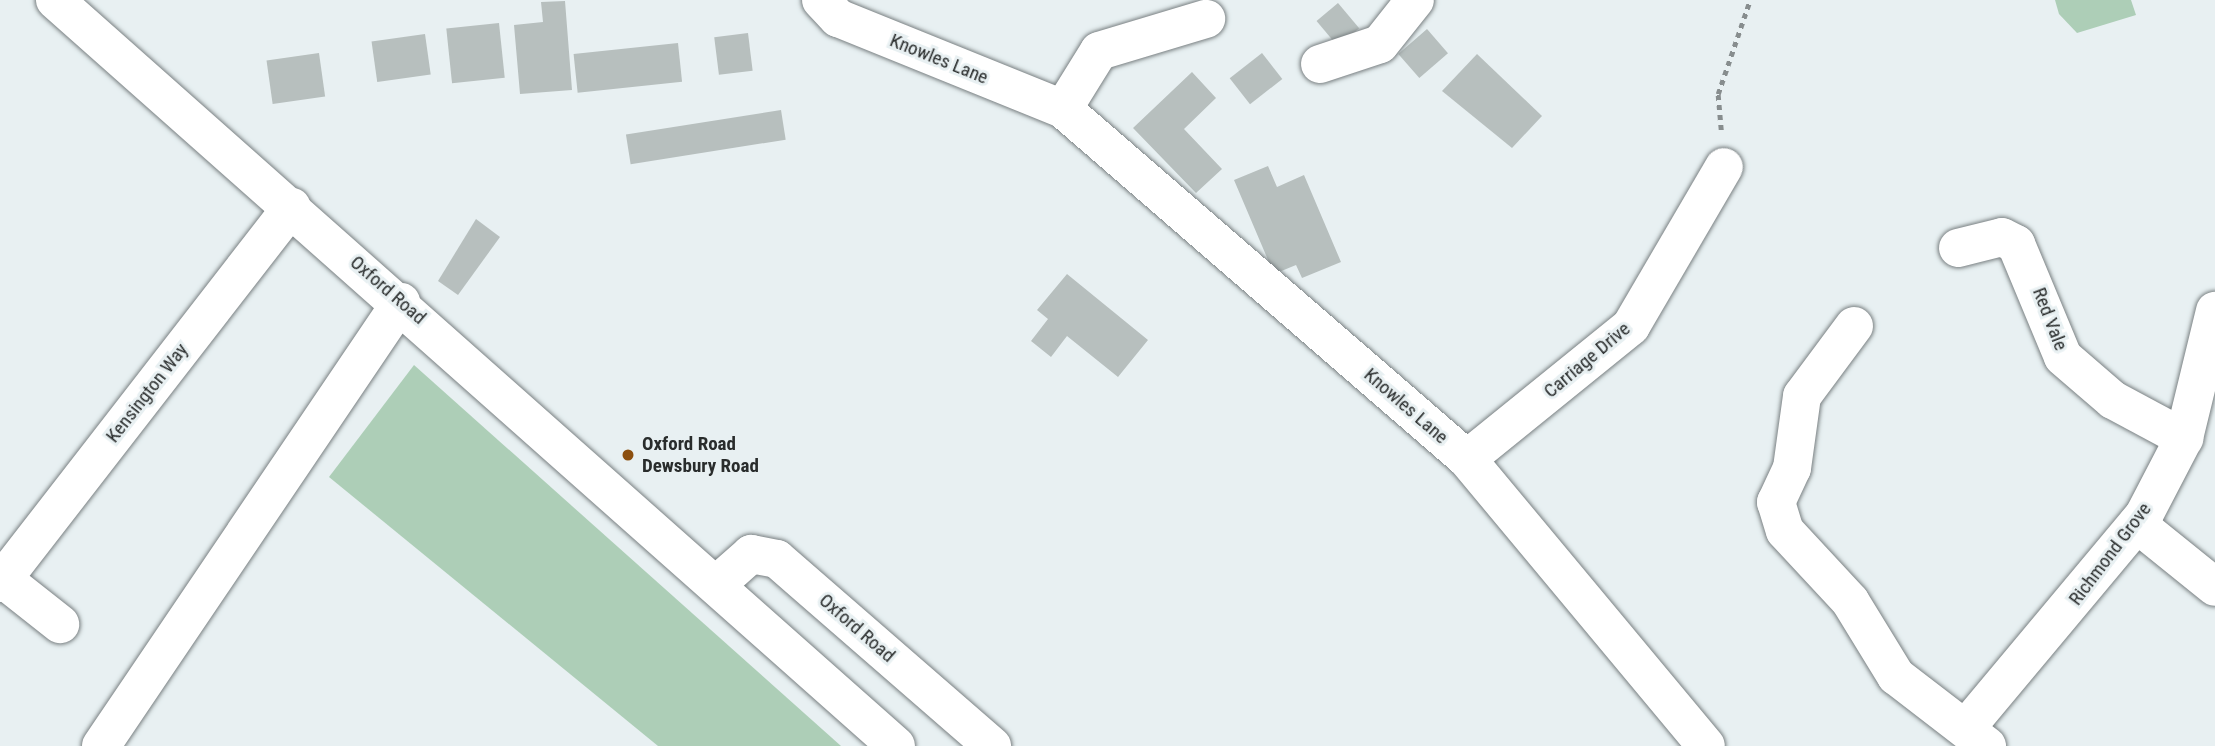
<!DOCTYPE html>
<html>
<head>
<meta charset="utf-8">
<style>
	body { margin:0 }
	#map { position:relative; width:2215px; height:746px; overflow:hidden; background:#e8f0f2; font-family:"Roboto Condensed",sans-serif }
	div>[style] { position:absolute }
	.green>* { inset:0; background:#adceb7 }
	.building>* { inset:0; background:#b7bfbe; transform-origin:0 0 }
	.path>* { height:4.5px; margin-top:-2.25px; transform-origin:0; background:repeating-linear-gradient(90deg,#878d8e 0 5px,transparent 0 10px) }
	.roads { filter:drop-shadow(0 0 2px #798082) drop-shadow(0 0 2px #798082) }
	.minor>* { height:38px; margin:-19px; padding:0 19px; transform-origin:19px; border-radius:19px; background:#fff }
	.major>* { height:38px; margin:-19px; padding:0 19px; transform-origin:19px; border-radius:19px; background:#fff }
	.dots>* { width:19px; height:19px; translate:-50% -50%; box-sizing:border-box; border:4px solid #e8f0f2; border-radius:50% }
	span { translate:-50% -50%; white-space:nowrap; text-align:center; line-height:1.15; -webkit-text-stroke:6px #e8f0f2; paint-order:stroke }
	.street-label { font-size:19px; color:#292c2c }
	.poi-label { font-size:19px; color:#292c2c; font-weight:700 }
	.left { translate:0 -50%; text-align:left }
</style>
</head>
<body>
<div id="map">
	<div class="green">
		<div style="clip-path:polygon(2055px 0,2131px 0,2136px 15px,2077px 33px,2059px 14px)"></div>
		<div style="clip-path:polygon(414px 365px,841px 746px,658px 746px,329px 477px)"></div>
	</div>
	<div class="building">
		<div style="clip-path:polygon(565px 1px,572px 90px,520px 94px,514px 25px,543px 22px,541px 2px)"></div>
		<div style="left:1338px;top:3px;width:33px;height:28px;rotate:50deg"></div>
		<div style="left:499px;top:23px;width:55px;height:53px;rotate:84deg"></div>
		<div style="left:1427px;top:29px;width:32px;height:38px;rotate:49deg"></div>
		<div style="left:748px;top:33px;width:38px;height:34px;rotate:83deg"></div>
		<div style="left:425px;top:34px;width:41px;height:54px;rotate:82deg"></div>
		<div style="left:678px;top:43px;width:39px;height:105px;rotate:84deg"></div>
		<div style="left:319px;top:53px;width:44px;height:53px;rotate:82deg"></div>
		<div style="left:1262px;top:53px;width:33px;height:41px;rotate:52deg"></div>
		<div style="clip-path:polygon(1477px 54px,1542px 116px,1512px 148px,1442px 91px)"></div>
		<div style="clip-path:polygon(1192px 72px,1216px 98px,1184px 129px,1222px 169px,1196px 193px,1133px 128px)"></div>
		<div style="left:781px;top:110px;width:30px;height:157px;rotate:81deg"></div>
		<div style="clip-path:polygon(1268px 166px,1277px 187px,1304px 175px,1341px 262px,1302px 278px,1296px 265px,1274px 274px,1234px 180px)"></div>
		<div style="clip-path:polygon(476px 219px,500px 237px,458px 295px,438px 281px)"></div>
		<div style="clip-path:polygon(1067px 274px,1148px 340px,1118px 377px,1067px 336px,1051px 357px,1031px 341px,1048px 319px,1037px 310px)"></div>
	</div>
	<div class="path">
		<div style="left:1721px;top:130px;width:36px;rotate:-95deg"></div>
		<div style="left:1718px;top:94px;width:99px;rotate:-71.2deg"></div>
	</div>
	<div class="roads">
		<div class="minor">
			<div style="left:821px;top:0;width:25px;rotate:47deg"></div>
			<div style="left:838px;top:18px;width:243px;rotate:22deg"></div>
			<div style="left:1063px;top:109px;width:535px;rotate:40.9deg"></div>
			<div style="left:1467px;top:459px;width:373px;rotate:50.2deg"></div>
			<div style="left:1320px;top:64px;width:63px;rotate:-18.4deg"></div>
			<div style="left:1380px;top:44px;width:56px;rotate:-51.5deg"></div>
			<div style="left:1063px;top:109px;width:68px;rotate:-58.2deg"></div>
			<div style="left:1099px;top:51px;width:112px;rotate:-16.7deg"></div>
			<div style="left:1958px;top:248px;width:45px;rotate:-14deg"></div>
			<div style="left:2002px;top:237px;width:16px;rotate:27deg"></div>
			<div style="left:2016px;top:244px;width:122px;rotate:67.4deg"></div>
			<div style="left:2063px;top:357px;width:66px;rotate:40.7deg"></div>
			<div style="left:2113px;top:400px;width:81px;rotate:28.2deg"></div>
			<div style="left:1854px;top:326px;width:87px;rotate:126.6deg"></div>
			<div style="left:1802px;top:396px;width:73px;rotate:97.9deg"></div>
			<div style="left:1792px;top:468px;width:38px;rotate:115deg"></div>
			<div style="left:1776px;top:502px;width:30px;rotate:73deg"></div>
			<div style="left:1785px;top:531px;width:96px;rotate:47.1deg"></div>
			<div style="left:1850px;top:601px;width:88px;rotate:58.5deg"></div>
			<div style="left:1896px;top:676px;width:115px;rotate:37.6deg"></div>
			<div style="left:1467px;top:459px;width:211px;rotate:-39deg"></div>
			<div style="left:1631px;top:326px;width:184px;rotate:-59.7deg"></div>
			<div style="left:2137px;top:524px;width:100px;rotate:38.9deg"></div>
			<div style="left:3px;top:579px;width:73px;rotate:38.3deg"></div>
			<div style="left:0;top:583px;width:476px;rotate:-52.2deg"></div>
			<div style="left:716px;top:585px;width:47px;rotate:-41.5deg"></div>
			<div style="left:751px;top:554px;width:26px;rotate:11deg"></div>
			<div style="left:777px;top:559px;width:285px;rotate:41deg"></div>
			<div style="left:1966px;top:728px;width:278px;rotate:-50.1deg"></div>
			<div style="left:2144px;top:515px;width:87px;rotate:-62.5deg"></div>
			<div style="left:2184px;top:438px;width:131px;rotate:-76.3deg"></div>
			<div style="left:101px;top:746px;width:536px;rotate:-55.95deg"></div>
		</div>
		<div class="major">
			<div style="left:55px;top:0;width:1124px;rotate:41.57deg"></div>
		</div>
	</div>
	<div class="dots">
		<div style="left:628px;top:455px;background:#8c4f0f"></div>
	</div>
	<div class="street-label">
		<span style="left:939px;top:59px;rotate:22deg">Knowles Lane</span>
		<span style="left:388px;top:290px;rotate:41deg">Oxford Road</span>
		<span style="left:2050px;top:319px;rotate:69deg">Red Vale</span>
		<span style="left:1587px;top:360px;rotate:-40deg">Carriage Drive</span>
		<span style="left:147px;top:393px;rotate:-52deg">Kensington Way</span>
		<span style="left:1406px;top:406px;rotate:41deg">Knowles Lane</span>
		<span style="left:2110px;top:554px;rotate:-53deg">Richmond Grove</span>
		<span style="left:857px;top:628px;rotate:41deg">Oxford Road</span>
	</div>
	<div class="poi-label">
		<span class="left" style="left:642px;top:455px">Oxford Road<br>Dewsbury Road</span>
	</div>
</div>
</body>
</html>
